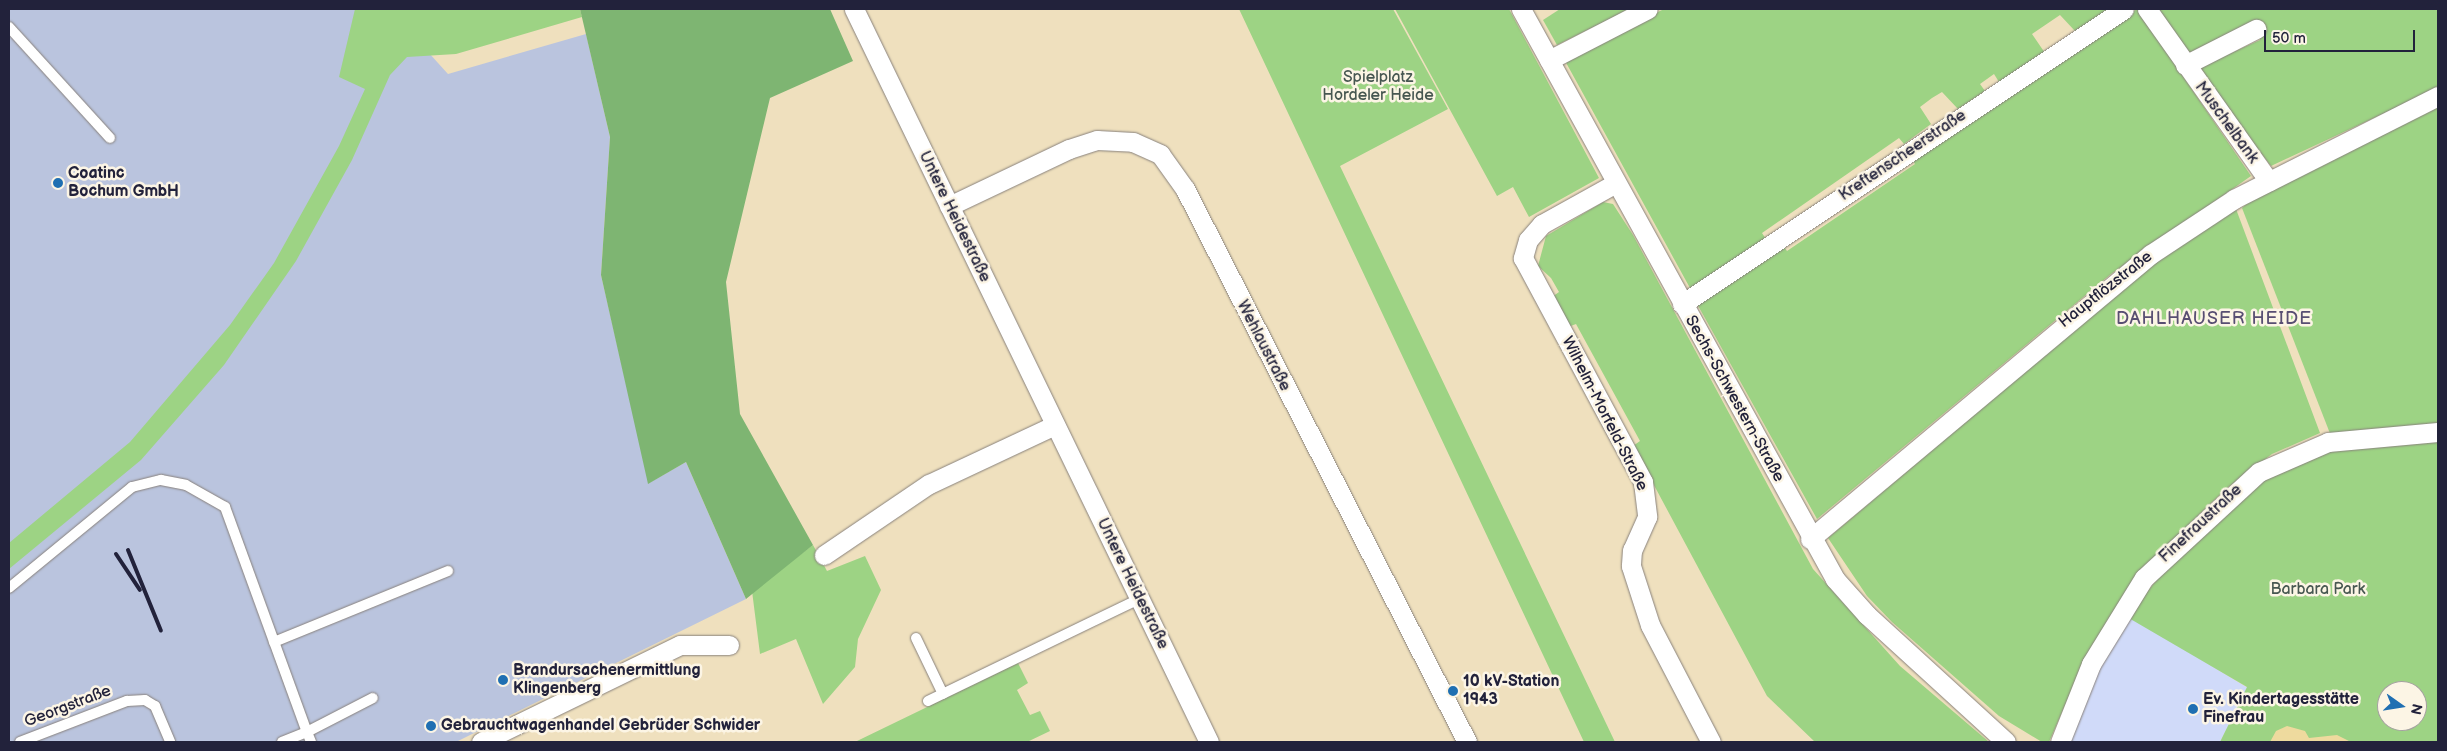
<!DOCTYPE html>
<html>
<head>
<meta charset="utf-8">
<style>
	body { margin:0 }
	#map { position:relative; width:2447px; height:751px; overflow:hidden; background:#efe0be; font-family:"Balsamiq Sans",sans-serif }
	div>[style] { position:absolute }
	.built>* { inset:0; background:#d0daf9 }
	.industrial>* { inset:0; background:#bac4de }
	.green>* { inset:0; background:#9dd384 }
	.forest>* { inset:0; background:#7eb572 }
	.sand>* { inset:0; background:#eeda9e }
	.roads { filter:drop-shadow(0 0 1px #88817c) drop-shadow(0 0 1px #88817c) }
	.lane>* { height:10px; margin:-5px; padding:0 5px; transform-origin:5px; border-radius:5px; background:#fff }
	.street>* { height:19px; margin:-9.5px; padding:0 9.5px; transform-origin:9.5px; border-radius:9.5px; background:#fff }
	.rail>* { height:4px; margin:-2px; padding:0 2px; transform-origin:2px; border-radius:2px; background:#22223b }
	.dots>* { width:14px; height:14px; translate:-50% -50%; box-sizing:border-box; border:2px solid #fcf5e5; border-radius:50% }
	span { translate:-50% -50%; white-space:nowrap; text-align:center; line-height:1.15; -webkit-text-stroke:5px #fcf5e5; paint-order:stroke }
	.park-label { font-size:16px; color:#475751 }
	.street-label { font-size:16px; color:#22223b }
	.poi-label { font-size:16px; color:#22223b; font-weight:700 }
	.left { translate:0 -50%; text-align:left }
	.neighbourhood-label { font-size:18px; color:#584e72; letter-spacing:1px }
	.frame { position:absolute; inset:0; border:10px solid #22223b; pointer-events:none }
	.north { position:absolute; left:2377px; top:681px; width:50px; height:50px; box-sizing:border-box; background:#fcf5e5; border:1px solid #a5a1a1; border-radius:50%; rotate:103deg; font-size:14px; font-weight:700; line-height:20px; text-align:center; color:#22223b }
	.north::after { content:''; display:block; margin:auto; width:18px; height:22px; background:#1f6fb2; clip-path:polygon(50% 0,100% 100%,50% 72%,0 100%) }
	.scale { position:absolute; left:2264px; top:30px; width:151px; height:22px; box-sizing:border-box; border:2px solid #22223b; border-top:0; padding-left:6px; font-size:15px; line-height:18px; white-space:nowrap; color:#22223b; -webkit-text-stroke:4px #fcf5e5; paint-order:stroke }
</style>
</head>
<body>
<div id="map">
	<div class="built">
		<div style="clip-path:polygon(2129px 616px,2248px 688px,2220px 742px,2065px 742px,2096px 672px)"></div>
	</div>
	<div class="industrial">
		<div style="clip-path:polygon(9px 9px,389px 9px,448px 74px,586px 34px,610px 137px,601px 275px,649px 483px,686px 462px,746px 599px,456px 742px,9px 742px)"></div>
	</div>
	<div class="green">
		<div style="clip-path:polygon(355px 9px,580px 9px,582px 17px,456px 54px,407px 57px,390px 75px,352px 160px,296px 261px,224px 365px,141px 460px,9px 569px,9px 543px,130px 442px,230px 325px,274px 263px,339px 146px,365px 89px,339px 77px)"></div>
		<div style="clip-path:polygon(1239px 9px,1393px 9px,1448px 109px,1340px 166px,1615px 742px,1584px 742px)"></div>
		<div style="clip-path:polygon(1395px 9px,1509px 9px,1599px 178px,1529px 217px,1513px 187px,1497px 196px)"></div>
		<div style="clip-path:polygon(1560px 9px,1630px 9px,1557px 45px,1543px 20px)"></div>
		<div style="clip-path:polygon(1664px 9px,2112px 9px,2075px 31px,2060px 15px,2032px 34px,2045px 53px,1999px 82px,1994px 74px,1980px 84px,1985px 91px,1958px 109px,1942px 92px,1932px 98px,1920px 107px,1931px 124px,1904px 144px,1899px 138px,1762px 233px,1766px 239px,1690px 288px,1564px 59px)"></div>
		<div style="clip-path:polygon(2137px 9px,2251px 176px,2111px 274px,1817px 519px,1696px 302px,1782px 244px,1787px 251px,1915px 164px,1911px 157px)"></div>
		<div style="clip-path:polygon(2156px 9px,2438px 9px,2438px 88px,2271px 166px,2195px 69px,2260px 40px,2256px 29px,2187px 54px)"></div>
		<div style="clip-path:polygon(2438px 106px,2438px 425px,2331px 436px,2242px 208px,2254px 197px)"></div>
		<div style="clip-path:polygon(1603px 202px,1613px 204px,1633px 235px,1813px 569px,1900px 666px,1989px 742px,1815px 742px,1767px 696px,1633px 446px,1640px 441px,1576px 324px,1568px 327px,1552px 297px,1559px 292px,1551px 278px,1538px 266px,1546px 236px)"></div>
		<div style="clip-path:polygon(2236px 209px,2320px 433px,2272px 454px,2227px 488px,2164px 548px,2081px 669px,2049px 742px,2042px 742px,1999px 716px,1892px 622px,1867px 596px,1828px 538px,2153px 264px)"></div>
		<div style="clip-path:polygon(evenodd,2438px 440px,2438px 742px,2220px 742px,2247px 687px,2127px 617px,2167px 567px,2261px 480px,2328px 450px,2438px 440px,2387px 691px,2417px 691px,2417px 721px,2387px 721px,2387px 691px)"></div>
		<div style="clip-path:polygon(813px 545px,827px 571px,865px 556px,881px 590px,858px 639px,855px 667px,823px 704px,796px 639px,760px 654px,752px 591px)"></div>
		<div style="clip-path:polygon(1018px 663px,1028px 683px,1017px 690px,1030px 715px,1040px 711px,1050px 731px,1027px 742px,857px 741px)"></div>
	</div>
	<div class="forest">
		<div style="clip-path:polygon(580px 9px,830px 9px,853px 61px,770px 98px,726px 282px,740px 414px,813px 545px,746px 599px,686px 462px,648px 484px,601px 275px,610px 137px)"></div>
	</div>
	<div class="sand">
		<div style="clip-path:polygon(2287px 726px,2305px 731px,2309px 738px,2337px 735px,2351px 742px,2270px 742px,2276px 731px)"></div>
	</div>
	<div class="roads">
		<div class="lane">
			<div style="left:9px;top:27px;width:150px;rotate:47.7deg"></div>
			<div style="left:9px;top:588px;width:159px;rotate:-39.4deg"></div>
			<div style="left:132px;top:487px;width:30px;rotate:-14deg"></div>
			<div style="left:161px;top:480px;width:25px;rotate:11deg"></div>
			<div style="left:186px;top:485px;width:45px;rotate:29.4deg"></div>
			<div style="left:225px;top:507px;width:239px;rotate:70deg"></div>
			<div style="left:307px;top:732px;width:74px;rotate:-27.3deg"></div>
			<div style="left:916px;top:638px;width:62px;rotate:64.3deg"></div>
			<div style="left:274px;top:642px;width:188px;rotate:-22.2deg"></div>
			<div style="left:928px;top:701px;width:234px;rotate:-25.8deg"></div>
			<div style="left:20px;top:742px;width:115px;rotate:-21deg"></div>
			<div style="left:127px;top:701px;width:18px;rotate:-3deg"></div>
			<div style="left:145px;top:700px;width:12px;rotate:31deg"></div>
			<div style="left:155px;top:706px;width:39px;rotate:67deg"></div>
			<div style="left:282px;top:742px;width:27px;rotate:-22deg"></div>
			<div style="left:307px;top:732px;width:11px;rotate:68deg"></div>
		</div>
		<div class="street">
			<div style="left:854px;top:9px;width:814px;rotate:64.16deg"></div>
			<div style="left:1521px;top:9px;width:651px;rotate:61.15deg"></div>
			<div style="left:1835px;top:579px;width:48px;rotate:48.4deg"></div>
			<div style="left:1867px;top:615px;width:188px;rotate:42.4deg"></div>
			<div style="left:2147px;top:9px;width:211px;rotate:54.7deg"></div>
			<div style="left:1549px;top:60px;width:111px;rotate:-27.3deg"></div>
			<div style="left:2185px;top:65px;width:80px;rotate:-26.9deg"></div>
			<div style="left:1616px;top:183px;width:85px;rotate:151deg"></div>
			<div style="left:1542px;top:224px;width:21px;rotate:131deg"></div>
			<div style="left:1528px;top:240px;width:19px;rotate:106deg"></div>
			<div style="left:1523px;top:258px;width:254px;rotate:61.8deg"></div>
			<div style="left:1643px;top:482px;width:35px;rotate:83deg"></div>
			<div style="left:1647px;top:517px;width:36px;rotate:114deg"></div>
			<div style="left:1632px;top:550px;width:16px;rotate:94deg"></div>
			<div style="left:1631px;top:566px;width:62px;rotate:72.1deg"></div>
			<div style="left:1650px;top:625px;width:132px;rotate:62.5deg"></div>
			<div style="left:949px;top:206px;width:133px;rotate:-25.4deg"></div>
			<div style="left:1069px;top:149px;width:29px;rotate:-18deg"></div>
			<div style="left:1097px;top:140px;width:36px;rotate:3deg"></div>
			<div style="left:1133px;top:142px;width:30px;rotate:24deg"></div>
			<div style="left:1160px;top:154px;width:43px;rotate:54.5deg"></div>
			<div style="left:1185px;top:189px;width:621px;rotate:62.98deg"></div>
			<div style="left:1682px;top:304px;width:531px;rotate:-33.72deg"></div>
			<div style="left:1810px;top:539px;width:444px;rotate:-39.9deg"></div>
			<div style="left:2151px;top:254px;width:100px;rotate:-33.5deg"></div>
			<div style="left:2234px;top:199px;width:229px;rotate:-26.8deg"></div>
			<div style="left:824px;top:555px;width:127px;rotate:-34.1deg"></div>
			<div style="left:929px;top:484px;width:139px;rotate:-25.1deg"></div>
			<div style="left:481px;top:742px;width:221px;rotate:-26deg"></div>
			<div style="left:680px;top:645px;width:49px"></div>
			<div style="left:2060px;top:742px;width:84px;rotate:-68.3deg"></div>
			<div style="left:2091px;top:664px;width:101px;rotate:-58.4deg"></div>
			<div style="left:2144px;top:578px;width:156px;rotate:-42.7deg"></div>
			<div style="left:2259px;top:472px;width:75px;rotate:-23.5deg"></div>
			<div style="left:2328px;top:442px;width:110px;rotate:-5.2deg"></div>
		</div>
	</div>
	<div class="rail">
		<div style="left:128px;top:550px;width:87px;rotate:67.8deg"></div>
		<div style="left:116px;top:554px;width:43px;rotate:56.3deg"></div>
	</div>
	<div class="dots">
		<div style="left:58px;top:183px;background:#1f6fb2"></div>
		<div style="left:503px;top:680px;background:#1f6fb2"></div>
		<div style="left:1453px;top:691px;background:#1f6fb2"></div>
		<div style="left:2193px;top:709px;background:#1f6fb2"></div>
		<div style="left:431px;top:726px;background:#1f6fb2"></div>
	</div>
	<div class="park-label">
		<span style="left:1378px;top:87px">Spielplatz<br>Hordeler Heide</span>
		<span style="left:2318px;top:590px">Barbara Park</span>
	</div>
	<div class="street-label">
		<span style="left:2226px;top:123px;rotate:54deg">Muschelbank</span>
		<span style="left:1903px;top:156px;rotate:-34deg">Kreftenscheerstraße</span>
		<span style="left:954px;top:217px;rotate:64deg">Untere Heidestraße</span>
		<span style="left:2106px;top:290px;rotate:-38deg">Hauptflözstraße</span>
		<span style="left:1263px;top:346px;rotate:63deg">Wehlaustraße</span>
		<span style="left:1734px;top:399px;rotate:61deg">Sechs-Schwestern-Straße</span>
		<span style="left:1604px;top:414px;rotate:63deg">Wilhelm-Morfeld-Straße</span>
		<span style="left:2201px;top:524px;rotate:-43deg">Finefraustraße</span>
		<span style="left:1132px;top:584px;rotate:64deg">Untere Heidestraße</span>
		<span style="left:68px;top:707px;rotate:-21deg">Georgstraße</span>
	</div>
	<div class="poi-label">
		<span class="left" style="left:68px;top:183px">Coatinc<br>Bochum GmbH</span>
		<span class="left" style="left:513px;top:680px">Brandursachenermittlung<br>Klingenberg</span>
		<span class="left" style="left:1463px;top:691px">10 kV-Station<br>1943</span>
		<span class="left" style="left:2203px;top:709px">Ev. Kindertagesstätte<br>Finefrau</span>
		<span class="left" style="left:441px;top:726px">Gebrauchtwagenhandel Gebrüder Schwider</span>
	</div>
	<div class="neighbourhood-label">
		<span style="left:2214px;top:319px">DAHLHAUSER HEIDE</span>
	</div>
	<div class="frame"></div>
	<div class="north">N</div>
	<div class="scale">50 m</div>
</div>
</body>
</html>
